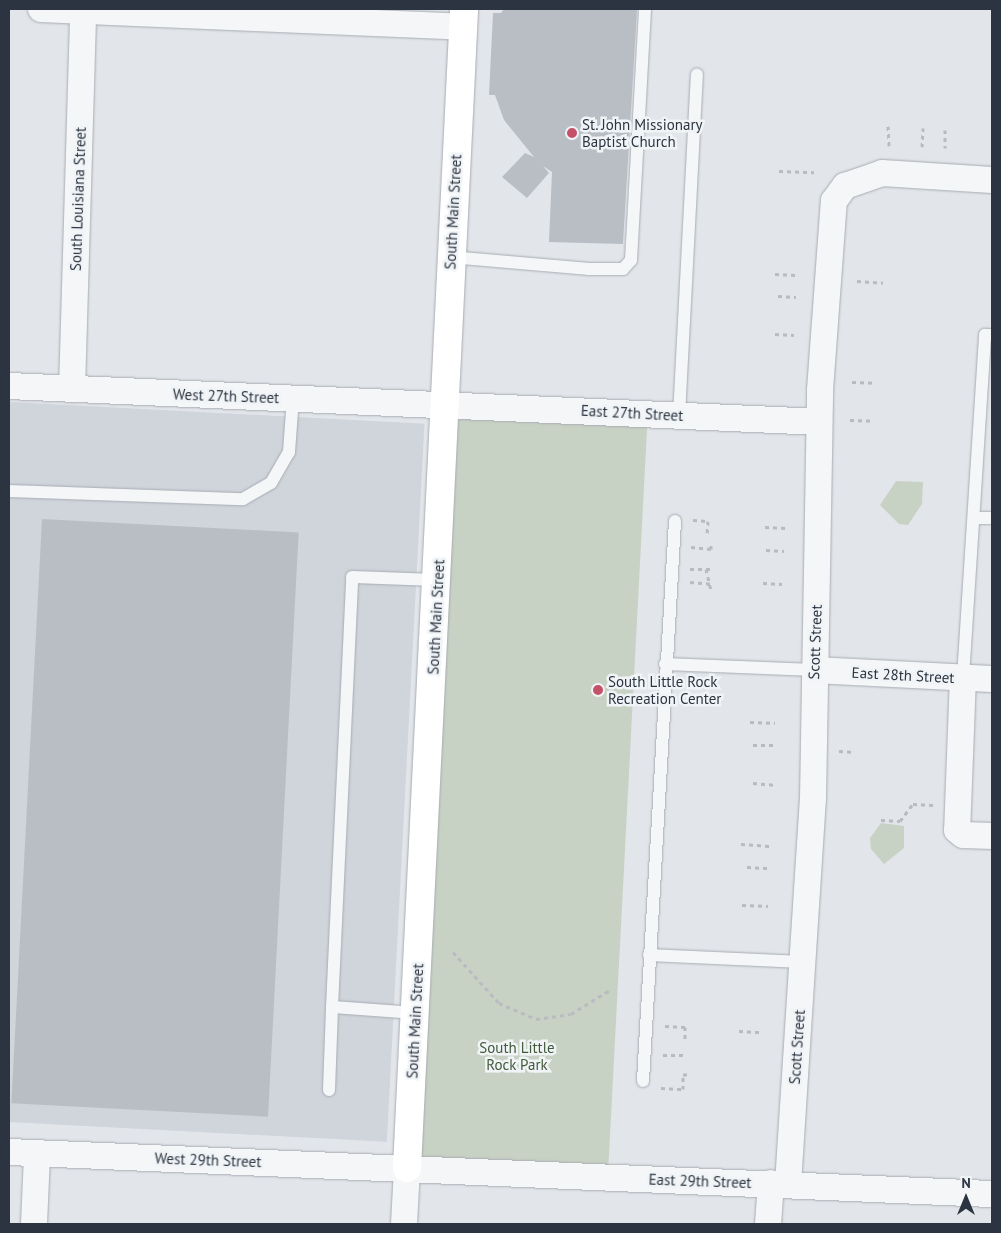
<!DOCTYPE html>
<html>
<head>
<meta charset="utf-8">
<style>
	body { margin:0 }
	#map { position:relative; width:1001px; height:1233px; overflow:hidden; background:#e2e5e9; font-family:"PT Sans",sans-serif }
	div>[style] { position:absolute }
	.built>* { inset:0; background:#d0d4db; transform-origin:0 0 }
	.green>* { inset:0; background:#c8d2c4; transform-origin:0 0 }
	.building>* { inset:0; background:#b9bec5; transform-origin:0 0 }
	.path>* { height:3px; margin-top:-1.5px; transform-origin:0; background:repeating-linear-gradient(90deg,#b8bcc1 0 4px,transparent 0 8px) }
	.roads { filter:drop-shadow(0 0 1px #a7acb3) drop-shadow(0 0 1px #a7acb3) }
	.lane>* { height:12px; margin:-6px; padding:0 6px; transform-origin:6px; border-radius:6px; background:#f4f6f8 }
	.street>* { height:26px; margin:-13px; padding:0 13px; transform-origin:13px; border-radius:13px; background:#f4f6f8 }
	.secondary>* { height:28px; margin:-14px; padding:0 14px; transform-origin:14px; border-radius:14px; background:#fff }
	.dots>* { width:14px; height:14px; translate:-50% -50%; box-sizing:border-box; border:2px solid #f1f4f7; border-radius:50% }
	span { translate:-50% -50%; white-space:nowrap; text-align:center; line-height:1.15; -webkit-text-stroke:5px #f1f4f7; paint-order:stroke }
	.poi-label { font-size:15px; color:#2b3440 }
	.left { translate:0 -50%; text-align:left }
	.street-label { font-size:15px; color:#2b3440 }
	.park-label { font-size:15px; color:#415a3a }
	.frame { position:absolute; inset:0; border:10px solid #2b3440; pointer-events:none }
	.north { position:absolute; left:941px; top:1173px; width:50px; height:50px; -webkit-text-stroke:4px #f1f4f7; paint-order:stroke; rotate:0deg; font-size:14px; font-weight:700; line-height:20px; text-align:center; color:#2b3440 }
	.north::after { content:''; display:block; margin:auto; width:18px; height:22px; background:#2b3440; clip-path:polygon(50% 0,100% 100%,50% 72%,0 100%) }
</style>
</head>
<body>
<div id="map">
	<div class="built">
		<div style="left:9px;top:402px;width:416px;height:719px;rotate:3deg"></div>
	</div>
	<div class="green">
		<div style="left:444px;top:405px;width:204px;height:764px;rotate:3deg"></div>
		<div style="clip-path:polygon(896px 481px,923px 482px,922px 504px,908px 525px,899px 524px,880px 505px)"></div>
		<div style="clip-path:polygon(881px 823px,904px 826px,904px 848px,884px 864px,871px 849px,870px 838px)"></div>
	</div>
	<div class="building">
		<div style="clip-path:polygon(504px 9px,637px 9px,623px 244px,549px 242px,552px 172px,543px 166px,549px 173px,527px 198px,502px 177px,525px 153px,534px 157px,504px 120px,495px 95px,489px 95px,493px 13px,501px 13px)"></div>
		<div style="left:42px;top:519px;width:257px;height:585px;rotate:3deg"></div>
	</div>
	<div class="path">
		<div style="left:888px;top:126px;width:20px;rotate:87deg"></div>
		<div style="left:945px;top:130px;width:18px;rotate:90deg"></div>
		<div style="left:922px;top:147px;width:19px;rotate:-87deg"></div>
		<div style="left:779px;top:171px;width:35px;rotate:2deg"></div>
		<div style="left:775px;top:274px;width:21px;rotate:3deg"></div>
		<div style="left:857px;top:281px;width:26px;rotate:4deg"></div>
		<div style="left:778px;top:296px;width:18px;rotate:3deg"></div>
		<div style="left:775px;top:334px;width:19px;rotate:3deg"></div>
		<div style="left:852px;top:382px;width:23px;rotate:2deg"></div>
		<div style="left:850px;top:420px;width:24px;rotate:2deg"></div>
		<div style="left:693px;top:520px;width:15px;rotate:4deg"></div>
		<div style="left:708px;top:521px;width:13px;rotate:94deg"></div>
		<div style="left:765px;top:527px;width:21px;rotate:3deg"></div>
		<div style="left:691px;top:547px;width:20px;rotate:6deg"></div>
		<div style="left:711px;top:549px;width:5px;rotate:-90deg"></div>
		<div style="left:766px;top:550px;width:18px;rotate:3deg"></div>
		<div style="left:690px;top:569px;width:21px"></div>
		<div style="left:706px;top:569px;width:23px;rotate:77deg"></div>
		<div style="left:690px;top:582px;width:21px;rotate:5deg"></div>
		<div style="left:763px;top:583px;width:19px;rotate:3deg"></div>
		<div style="left:750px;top:722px;width:25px;rotate:2deg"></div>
		<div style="left:753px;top:745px;width:22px"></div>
		<div style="left:839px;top:751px;width:15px;rotate:4deg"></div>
		<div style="left:753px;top:783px;width:21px;rotate:5deg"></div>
		<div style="left:881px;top:820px;width:19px;rotate:3deg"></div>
		<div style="left:900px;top:821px;width:21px;rotate:-53deg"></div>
		<div style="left:913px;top:804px;width:20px;rotate:3deg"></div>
		<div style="left:741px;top:844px;width:31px;rotate:4deg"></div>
		<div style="left:747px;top:867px;width:22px;rotate:3deg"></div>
		<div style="left:742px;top:905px;width:26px;rotate:2deg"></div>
		<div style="left:453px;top:952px;width:69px;rotate:48deg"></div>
		<div style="left:499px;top:1003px;width:40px;rotate:23.4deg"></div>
		<div style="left:536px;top:1019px;width:35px;rotate:-8deg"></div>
		<div style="left:571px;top:1014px;width:46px;rotate:-31.6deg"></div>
		<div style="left:665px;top:1026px;width:20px;rotate:3deg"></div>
		<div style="left:685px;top:1027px;width:14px;rotate:90deg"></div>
		<div style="left:739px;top:1031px;width:22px;rotate:3deg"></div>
		<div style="left:663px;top:1055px;width:23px"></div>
		<div style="left:661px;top:1088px;width:22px;rotate:3deg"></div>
		<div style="left:683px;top:1089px;width:14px;rotate:-90deg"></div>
		<div style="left:683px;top:1075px;width:4px;rotate:-14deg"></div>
	</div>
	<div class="roads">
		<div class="lane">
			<div style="left:450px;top:257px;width:140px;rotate:4.9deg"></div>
			<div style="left:589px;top:269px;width:34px"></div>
			<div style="left:623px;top:269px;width:12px;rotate:-48deg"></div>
			<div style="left:631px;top:260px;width:251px;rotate:-86.8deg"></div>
			<div style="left:679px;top:416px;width:342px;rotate:-87deg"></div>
			<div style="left:9px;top:491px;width:234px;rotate:2deg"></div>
			<div style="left:243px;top:499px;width:32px;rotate:-30deg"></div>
			<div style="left:271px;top:483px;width:36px;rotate:-60deg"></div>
			<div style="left:289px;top:452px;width:54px;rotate:-85.8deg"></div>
			<div style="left:976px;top:518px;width:16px"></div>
			<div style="left:665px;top:664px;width:149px;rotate:2.3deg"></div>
			<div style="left:963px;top:677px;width:343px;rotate:-86.3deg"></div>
			<div style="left:985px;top:335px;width:7px"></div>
			<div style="left:649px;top:955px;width:153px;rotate:2.6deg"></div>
			<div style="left:416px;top:1013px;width:84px;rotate:-175.9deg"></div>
			<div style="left:332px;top:1007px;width:430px;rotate:-87.3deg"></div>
			<div style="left:352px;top:577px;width:85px;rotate:2deg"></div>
			<div style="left:643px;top:1081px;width:561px;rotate:-86.73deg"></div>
			<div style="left:329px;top:1090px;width:83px;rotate:-87.9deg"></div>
		</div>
		<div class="street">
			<div style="left:41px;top:9px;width:422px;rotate:2.4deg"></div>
			<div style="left:9px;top:386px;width:811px;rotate:2.54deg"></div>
			<div style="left:72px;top:389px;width:380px;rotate:-88.3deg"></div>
			<div style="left:814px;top:670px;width:178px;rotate:2.9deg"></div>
			<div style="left:963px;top:677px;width:153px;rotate:92.2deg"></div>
			<div style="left:957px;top:830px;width:8px;rotate:40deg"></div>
			<div style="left:963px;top:835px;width:29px;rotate:2deg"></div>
			<div style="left:9px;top:1152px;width:984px;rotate:2.45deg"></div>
			<div style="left:788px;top:1184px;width:386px;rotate:-86.3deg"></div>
			<div style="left:813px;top:799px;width:409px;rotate:-89deg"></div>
			<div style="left:820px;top:390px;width:190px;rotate:-85.8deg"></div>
			<div style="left:834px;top:201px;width:19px;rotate:-54deg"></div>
			<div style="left:845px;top:186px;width:39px;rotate:-19deg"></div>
			<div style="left:882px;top:173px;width:110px;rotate:3.6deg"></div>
			<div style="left:34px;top:1224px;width:70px;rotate:-87.5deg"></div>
			<div style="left:404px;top:1224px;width:56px;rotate:-86.9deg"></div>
			<div style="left:768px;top:1224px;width:41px;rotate:-85.8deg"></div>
		</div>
		<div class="secondary">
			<div style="left:407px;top:1168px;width:1160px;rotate:-87.18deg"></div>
		</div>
	</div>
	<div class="dots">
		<div style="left:572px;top:133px;background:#c45167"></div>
		<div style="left:598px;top:690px;background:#c45167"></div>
	</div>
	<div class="poi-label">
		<span class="left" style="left:582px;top:133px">St. John Missionary<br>Baptist Church</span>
		<span class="left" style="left:608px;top:690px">South Little Rock<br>Recreation Center</span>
	</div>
	<div class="street-label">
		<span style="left:78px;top:199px;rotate:-88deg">South Louisiana Street</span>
		<span style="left:453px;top:212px;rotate:-87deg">South Main Street</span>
		<span style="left:226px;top:396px;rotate:2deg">West 27th Street</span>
		<span style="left:632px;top:413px;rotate:3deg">East 27th Street</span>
		<span style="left:436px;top:617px;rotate:-87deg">South Main Street</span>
		<span style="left:815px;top:642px;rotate:-88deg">Scott Street</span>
		<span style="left:903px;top:675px;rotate:3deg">East 28th Street</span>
		<span style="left:415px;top:1021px;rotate:-87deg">South Main Street</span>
		<span style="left:797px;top:1047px;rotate:-86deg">Scott Street</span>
		<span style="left:208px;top:1160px;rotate:2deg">West 29th Street</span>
		<span style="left:700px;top:1181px;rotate:2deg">East 29th Street</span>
	</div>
	<div class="park-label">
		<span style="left:517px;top:1056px">South Little<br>Rock Park</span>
	</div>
	<div class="frame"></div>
	<div class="north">N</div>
</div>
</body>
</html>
